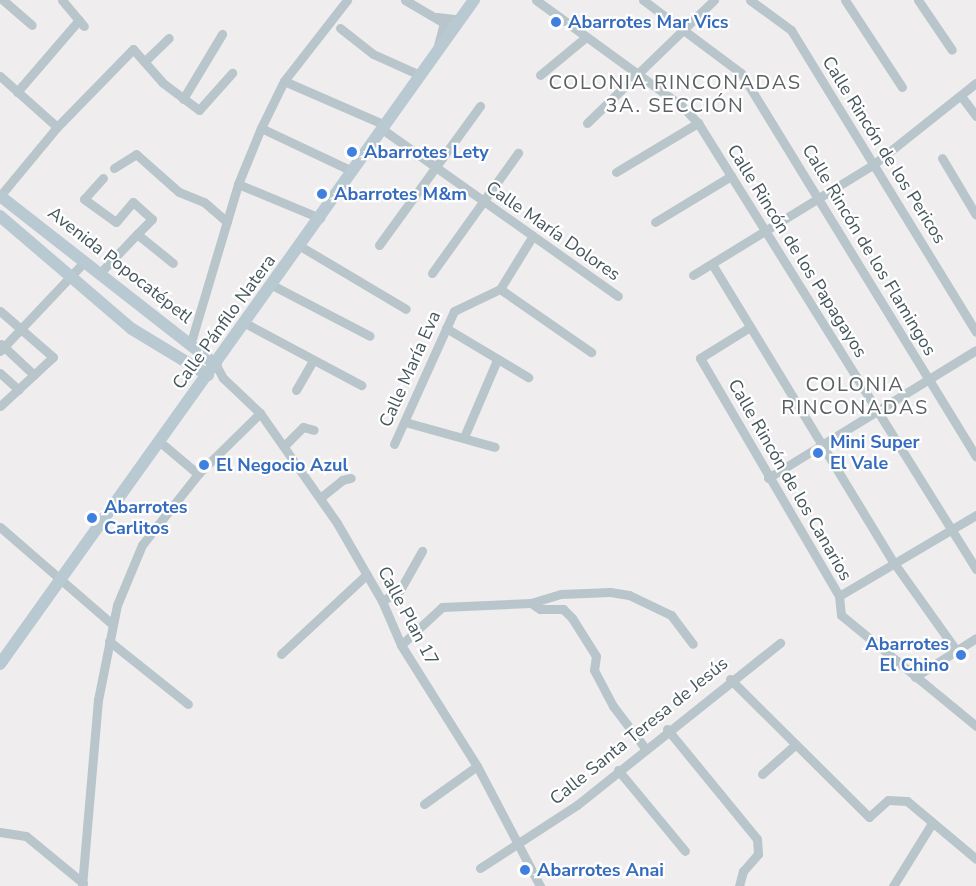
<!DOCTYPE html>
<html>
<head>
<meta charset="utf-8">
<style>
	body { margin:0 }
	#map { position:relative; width:976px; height:886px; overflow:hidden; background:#f0edee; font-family:"Nunito Sans",sans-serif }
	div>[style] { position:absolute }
	.street>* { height:9px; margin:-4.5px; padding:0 4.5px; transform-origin:4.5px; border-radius:4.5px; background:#b8c6cb }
	.secondary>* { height:12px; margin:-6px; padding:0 6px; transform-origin:6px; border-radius:6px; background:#b8c9d1 }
	.dots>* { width:16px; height:16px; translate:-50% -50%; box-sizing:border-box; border:3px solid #fff; border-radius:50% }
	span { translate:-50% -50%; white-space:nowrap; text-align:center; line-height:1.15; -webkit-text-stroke:4.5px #fff; paint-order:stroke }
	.shop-label { font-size:18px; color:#366cbe; font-weight:700 }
	.left { translate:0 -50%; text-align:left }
	.right { translate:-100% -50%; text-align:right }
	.street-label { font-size:18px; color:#45565c }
	.neighbourhood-label { font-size:20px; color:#5a6063; letter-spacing:1.5px }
</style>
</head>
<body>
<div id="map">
	<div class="street">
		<div style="left:3px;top:0;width:38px;rotate:41deg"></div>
		<div style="left:62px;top:0;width:34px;rotate:50deg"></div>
		<div style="left:405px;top:0;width:45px;rotate:30.5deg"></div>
		<div style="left:444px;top:23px;width:31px;rotate:105deg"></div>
		<div style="left:536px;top:0;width:180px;rotate:36deg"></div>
		<div style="left:682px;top:106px;width:23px;rotate:47deg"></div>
		<div style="left:698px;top:123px;width:526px;rotate:58.06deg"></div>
		<div style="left:643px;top:0;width:122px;rotate:36.7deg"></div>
		<div style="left:741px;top:73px;width:450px;rotate:58.5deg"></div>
		<div style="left:750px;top:0;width:51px;rotate:36.2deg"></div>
		<div style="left:791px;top:30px;width:354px;rotate:58.5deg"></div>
		<div style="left:845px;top:0;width:104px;rotate:56.8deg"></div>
		<div style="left:918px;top:0;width:60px;rotate:55.8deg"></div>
		<div style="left:437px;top:17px;width:23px;rotate:7deg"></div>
		<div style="left:340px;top:28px;width:42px;rotate:38.2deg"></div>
		<div style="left:373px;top:54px;width:51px;rotate:24.1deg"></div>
		<div style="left:145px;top:61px;width:33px;rotate:-44deg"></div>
		<div style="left:540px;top:75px;width:60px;rotate:-39.6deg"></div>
		<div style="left:0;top:76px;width:76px;rotate:41.8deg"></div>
		<div style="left:284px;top:81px;width:110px;rotate:23.5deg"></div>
		<div style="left:17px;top:92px;width:95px;rotate:-49.3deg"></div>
		<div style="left:961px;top:96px;width:25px;rotate:53deg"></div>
		<div style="left:183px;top:99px;width:76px;rotate:-59deg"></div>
		<div style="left:587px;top:123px;width:177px;rotate:-44.1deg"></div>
		<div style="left:261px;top:128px;width:101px;rotate:25.3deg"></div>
		<div style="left:382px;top:129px;width:289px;rotate:35.3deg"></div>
		<div style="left:942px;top:158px;width:66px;rotate:59.2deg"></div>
		<div style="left:114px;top:168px;width:26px;rotate:-32deg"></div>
		<div style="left:136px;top:154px;width:57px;rotate:41.5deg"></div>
		<div style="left:179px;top:192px;width:27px;rotate:22deg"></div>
		<div style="left:204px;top:202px;width:30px;rotate:41deg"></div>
		<div style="left:616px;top:172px;width:96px;rotate:-30.9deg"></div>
		<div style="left:103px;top:178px;width:28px;rotate:132deg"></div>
		<div style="left:84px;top:199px;width:39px;rotate:36deg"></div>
		<div style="left:116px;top:222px;width:26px;rotate:-50deg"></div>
		<div style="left:133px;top:202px;width:25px;rotate:42deg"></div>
		<div style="left:152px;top:219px;width:21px;rotate:135deg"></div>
		<div style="left:137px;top:234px;width:46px;rotate:38.9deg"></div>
		<div style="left:238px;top:184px;width:89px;rotate:22.5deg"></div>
		<div style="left:0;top:196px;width:89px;rotate:-50.4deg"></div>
		<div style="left:57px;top:127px;width:109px;rotate:-45.7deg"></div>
		<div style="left:133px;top:49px;width:45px;rotate:48.6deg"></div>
		<div style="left:163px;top:83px;width:45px;rotate:36.9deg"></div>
		<div style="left:199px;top:110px;width:50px;rotate:-48.3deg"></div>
		<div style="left:655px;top:222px;width:89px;rotate:-31.2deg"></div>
		<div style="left:379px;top:245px;width:172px;rotate:-54deg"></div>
		<div style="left:300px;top:246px;width:123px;rotate:30.7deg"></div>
		<div style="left:712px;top:264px;width:350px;rotate:58.7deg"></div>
		<div style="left:894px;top:563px;width:107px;rotate:54.5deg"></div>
		<div style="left:100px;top:273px;width:54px;rotate:-46.5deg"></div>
		<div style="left:432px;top:273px;width:148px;rotate:-54.4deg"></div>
		<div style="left:693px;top:275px;width:212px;rotate:-31.5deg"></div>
		<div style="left:874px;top:164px;width:130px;rotate:-38.5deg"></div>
		<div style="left:272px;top:285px;width:110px;rotate:27.5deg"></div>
		<div style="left:500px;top:289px;width:111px;rotate:34.7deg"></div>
		<div style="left:0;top:311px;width:70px;rotate:41deg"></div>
		<div style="left:53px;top:357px;width:72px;rotate:137.2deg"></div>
		<div style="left:245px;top:323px;width:132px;rotate:28.1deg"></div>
		<div style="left:750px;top:327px;width:59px;rotate:148.2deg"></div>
		<div style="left:700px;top:358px;width:276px;rotate:59.7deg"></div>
		<div style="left:839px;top:596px;width:19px;rotate:84deg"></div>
		<div style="left:841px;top:615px;width:175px;rotate:39.4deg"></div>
		<div style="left:446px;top:328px;width:96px;rotate:30.9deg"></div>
		<div style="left:191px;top:342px;width:165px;rotate:-73.4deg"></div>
		<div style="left:238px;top:184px;width:61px;rotate:-67.7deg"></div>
		<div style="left:261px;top:128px;width:52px;rotate:-63.9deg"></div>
		<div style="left:284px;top:81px;width:103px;rotate:-52.1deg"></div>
		<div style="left:1px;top:344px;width:45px;rotate:43.2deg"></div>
		<div style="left:0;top:351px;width:124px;rotate:-46.6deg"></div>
		<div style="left:216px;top:365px;width:15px;rotate:62deg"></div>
		<div style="left:223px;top:378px;width:51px;rotate:43.4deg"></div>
		<div style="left:260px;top:413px;width:134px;rotate:55deg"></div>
		<div style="left:337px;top:523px;width:90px;rotate:60deg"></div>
		<div style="left:382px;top:601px;width:48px;rotate:66.6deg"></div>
		<div style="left:401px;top:645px;width:143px;rotate:57.9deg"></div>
		<div style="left:477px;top:766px;width:136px;rotate:62.3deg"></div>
		<div style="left:0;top:373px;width:25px;rotate:42deg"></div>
		<div style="left:296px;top:390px;width:34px;rotate:-60deg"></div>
		<div style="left:405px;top:422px;width:93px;rotate:15.5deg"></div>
		<div style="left:464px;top:437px;width:84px;rotate:-66.8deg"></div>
		<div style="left:160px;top:442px;width:50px;rotate:40.1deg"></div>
		<div style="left:394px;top:444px;width:146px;rotate:-65.7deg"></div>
		<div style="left:454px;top:311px;width:51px;rotate:-25.6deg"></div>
		<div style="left:500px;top:289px;width:61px;rotate:-58.4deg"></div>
		<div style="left:284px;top:446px;width:27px;rotate:-45deg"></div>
		<div style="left:303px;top:427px;width:11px;rotate:15deg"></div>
		<div style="left:768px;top:478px;width:244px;rotate:-31.6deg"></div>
		<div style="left:320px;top:498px;width:28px;rotate:-39deg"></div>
		<div style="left:342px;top:480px;width:9px;rotate:-13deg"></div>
		<div style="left:0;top:527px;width:148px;rotate:40.9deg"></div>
		<div style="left:839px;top:596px;width:159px;rotate:-30.6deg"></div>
		<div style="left:382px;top:601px;width:21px;rotate:-31deg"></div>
		<div style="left:400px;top:590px;width:45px;rotate:-60.6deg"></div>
		<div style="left:531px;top:603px;width:11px;rotate:34deg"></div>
		<div style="left:540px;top:609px;width:23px"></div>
		<div style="left:563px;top:609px;width:13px;rotate:45deg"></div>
		<div style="left:572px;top:618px;width:45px;rotate:57.7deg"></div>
		<div style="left:596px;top:656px;width:14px;rotate:98deg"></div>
		<div style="left:594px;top:670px;width:41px;rotate:62.2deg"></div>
		<div style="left:613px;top:706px;width:53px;rotate:52.7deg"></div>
		<div style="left:109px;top:641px;width:101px;rotate:38.6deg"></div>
		<div style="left:401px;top:645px;width:56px;rotate:-42.8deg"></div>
		<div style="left:442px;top:607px;width:89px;rotate:-2.6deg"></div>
		<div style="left:531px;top:603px;width:31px;rotate:-17deg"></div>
		<div style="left:561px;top:594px;width:49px;rotate:-2.3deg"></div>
		<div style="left:610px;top:592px;width:19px;rotate:9deg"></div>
		<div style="left:629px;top:595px;width:47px;rotate:25.5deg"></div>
		<div style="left:671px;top:615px;width:36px;rotate:53deg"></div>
		<div style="left:281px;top:654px;width:117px;rotate:-42.9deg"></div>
		<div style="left:915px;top:677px;width:72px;rotate:-32.6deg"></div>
		<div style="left:730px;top:679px;width:196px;rotate:44.8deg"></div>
		<div style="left:869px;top:817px;width:25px;rotate:-42deg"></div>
		<div style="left:888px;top:800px;width:19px;rotate:3deg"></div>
		<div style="left:907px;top:801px;width:90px;rotate:40deg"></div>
		<div style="left:667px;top:729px;width:142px;rotate:50.7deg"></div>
		<div style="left:757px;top:839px;width:15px;rotate:86deg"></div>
		<div style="left:758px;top:854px;width:23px;rotate:131deg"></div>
		<div style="left:743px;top:871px;width:16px;rotate:105deg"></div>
		<div style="left:618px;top:770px;width:105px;rotate:50.4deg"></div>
		<div style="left:762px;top:774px;width:45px;rotate:-41.4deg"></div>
		<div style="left:424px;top:804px;width:65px;rotate:-35.6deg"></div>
		<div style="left:0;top:832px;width:26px;rotate:9deg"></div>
		<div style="left:26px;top:836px;width:74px;rotate:39.5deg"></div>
		<div style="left:480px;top:868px;width:116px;rotate:-33deg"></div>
		<div style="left:577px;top:805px;width:260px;rotate:-38.6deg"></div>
		<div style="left:82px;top:886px;width:187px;rotate:-85.1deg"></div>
		<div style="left:98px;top:700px;width:97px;rotate:-78.7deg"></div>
		<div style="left:117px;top:605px;width:65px;rotate:-67.4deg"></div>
		<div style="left:142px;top:545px;width:90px;rotate:-51.7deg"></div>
		<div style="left:198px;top:474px;width:87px;rotate:-44.5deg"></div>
		<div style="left:893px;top:886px;width:74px;rotate:-58.2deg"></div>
	</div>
	<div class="secondary">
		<div style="left:0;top:196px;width:274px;rotate:38deg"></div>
		<div style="left:0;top:216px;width:174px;rotate:40.6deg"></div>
		<div style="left:132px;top:329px;width:89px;rotate:31.2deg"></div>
		<div style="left:0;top:664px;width:816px;rotate:-54.48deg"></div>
	</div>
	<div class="dots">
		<div style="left:556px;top:22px;background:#3f7fe0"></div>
		<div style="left:352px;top:152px;background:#3f7fe0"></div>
		<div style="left:322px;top:194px;background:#3f7fe0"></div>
		<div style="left:818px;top:453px;background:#3f7fe0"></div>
		<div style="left:204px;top:465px;background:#3f7fe0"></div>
		<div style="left:92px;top:518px;background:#3f7fe0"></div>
		<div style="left:961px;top:655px;background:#3f7fe0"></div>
		<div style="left:525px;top:870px;background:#3f7fe0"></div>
	</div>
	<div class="shop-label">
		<span class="left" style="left:568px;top:22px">Abarrotes Mar Vics</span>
		<span class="left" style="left:364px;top:152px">Abarrotes Lety</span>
		<span class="left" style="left:334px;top:194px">Abarrotes M&amp;m</span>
		<span class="left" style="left:830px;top:453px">Mini Super<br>El Vale</span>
		<span class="left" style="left:216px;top:465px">El Negocio Azul</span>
		<span class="left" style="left:104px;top:518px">Abarrotes<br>Carlitos</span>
		<span class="right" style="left:949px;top:655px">Abarrotes<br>El Chino</span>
		<span class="left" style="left:537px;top:870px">Abarrotes Anai</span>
	</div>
	<div class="street-label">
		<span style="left:884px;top:150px;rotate:58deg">Calle Rincón de los Pericos</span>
		<span style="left:553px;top:231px;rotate:35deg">Calle María Dolores</span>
		<span style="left:869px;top:250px;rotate:59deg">Calle Rincón de los Flamingos</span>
		<span style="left:797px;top:251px;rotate:58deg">Calle Rincón de los Papagayos</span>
		<span style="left:120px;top:265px;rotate:38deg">Avenida Popocatépetl</span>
		<span style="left:224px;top:322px;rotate:-54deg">Calle Pánfilo Natera</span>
		<span style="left:410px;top:369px;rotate:-66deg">Calle María Eva</span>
		<span style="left:790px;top:480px;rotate:60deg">Calle Rincón de los Canarios</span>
		<span style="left:408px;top:616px;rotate:62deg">Calle Plan 17</span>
		<span style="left:639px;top:731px;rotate:-39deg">Calle Santa Teresa de Jesús</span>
	</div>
	<div class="neighbourhood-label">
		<span style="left:675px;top:94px">COLONIA RINCONADAS<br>3A. SECCIÓN</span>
		<span style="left:855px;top:396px">COLONIA<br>RINCONADAS</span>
	</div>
</div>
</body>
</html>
